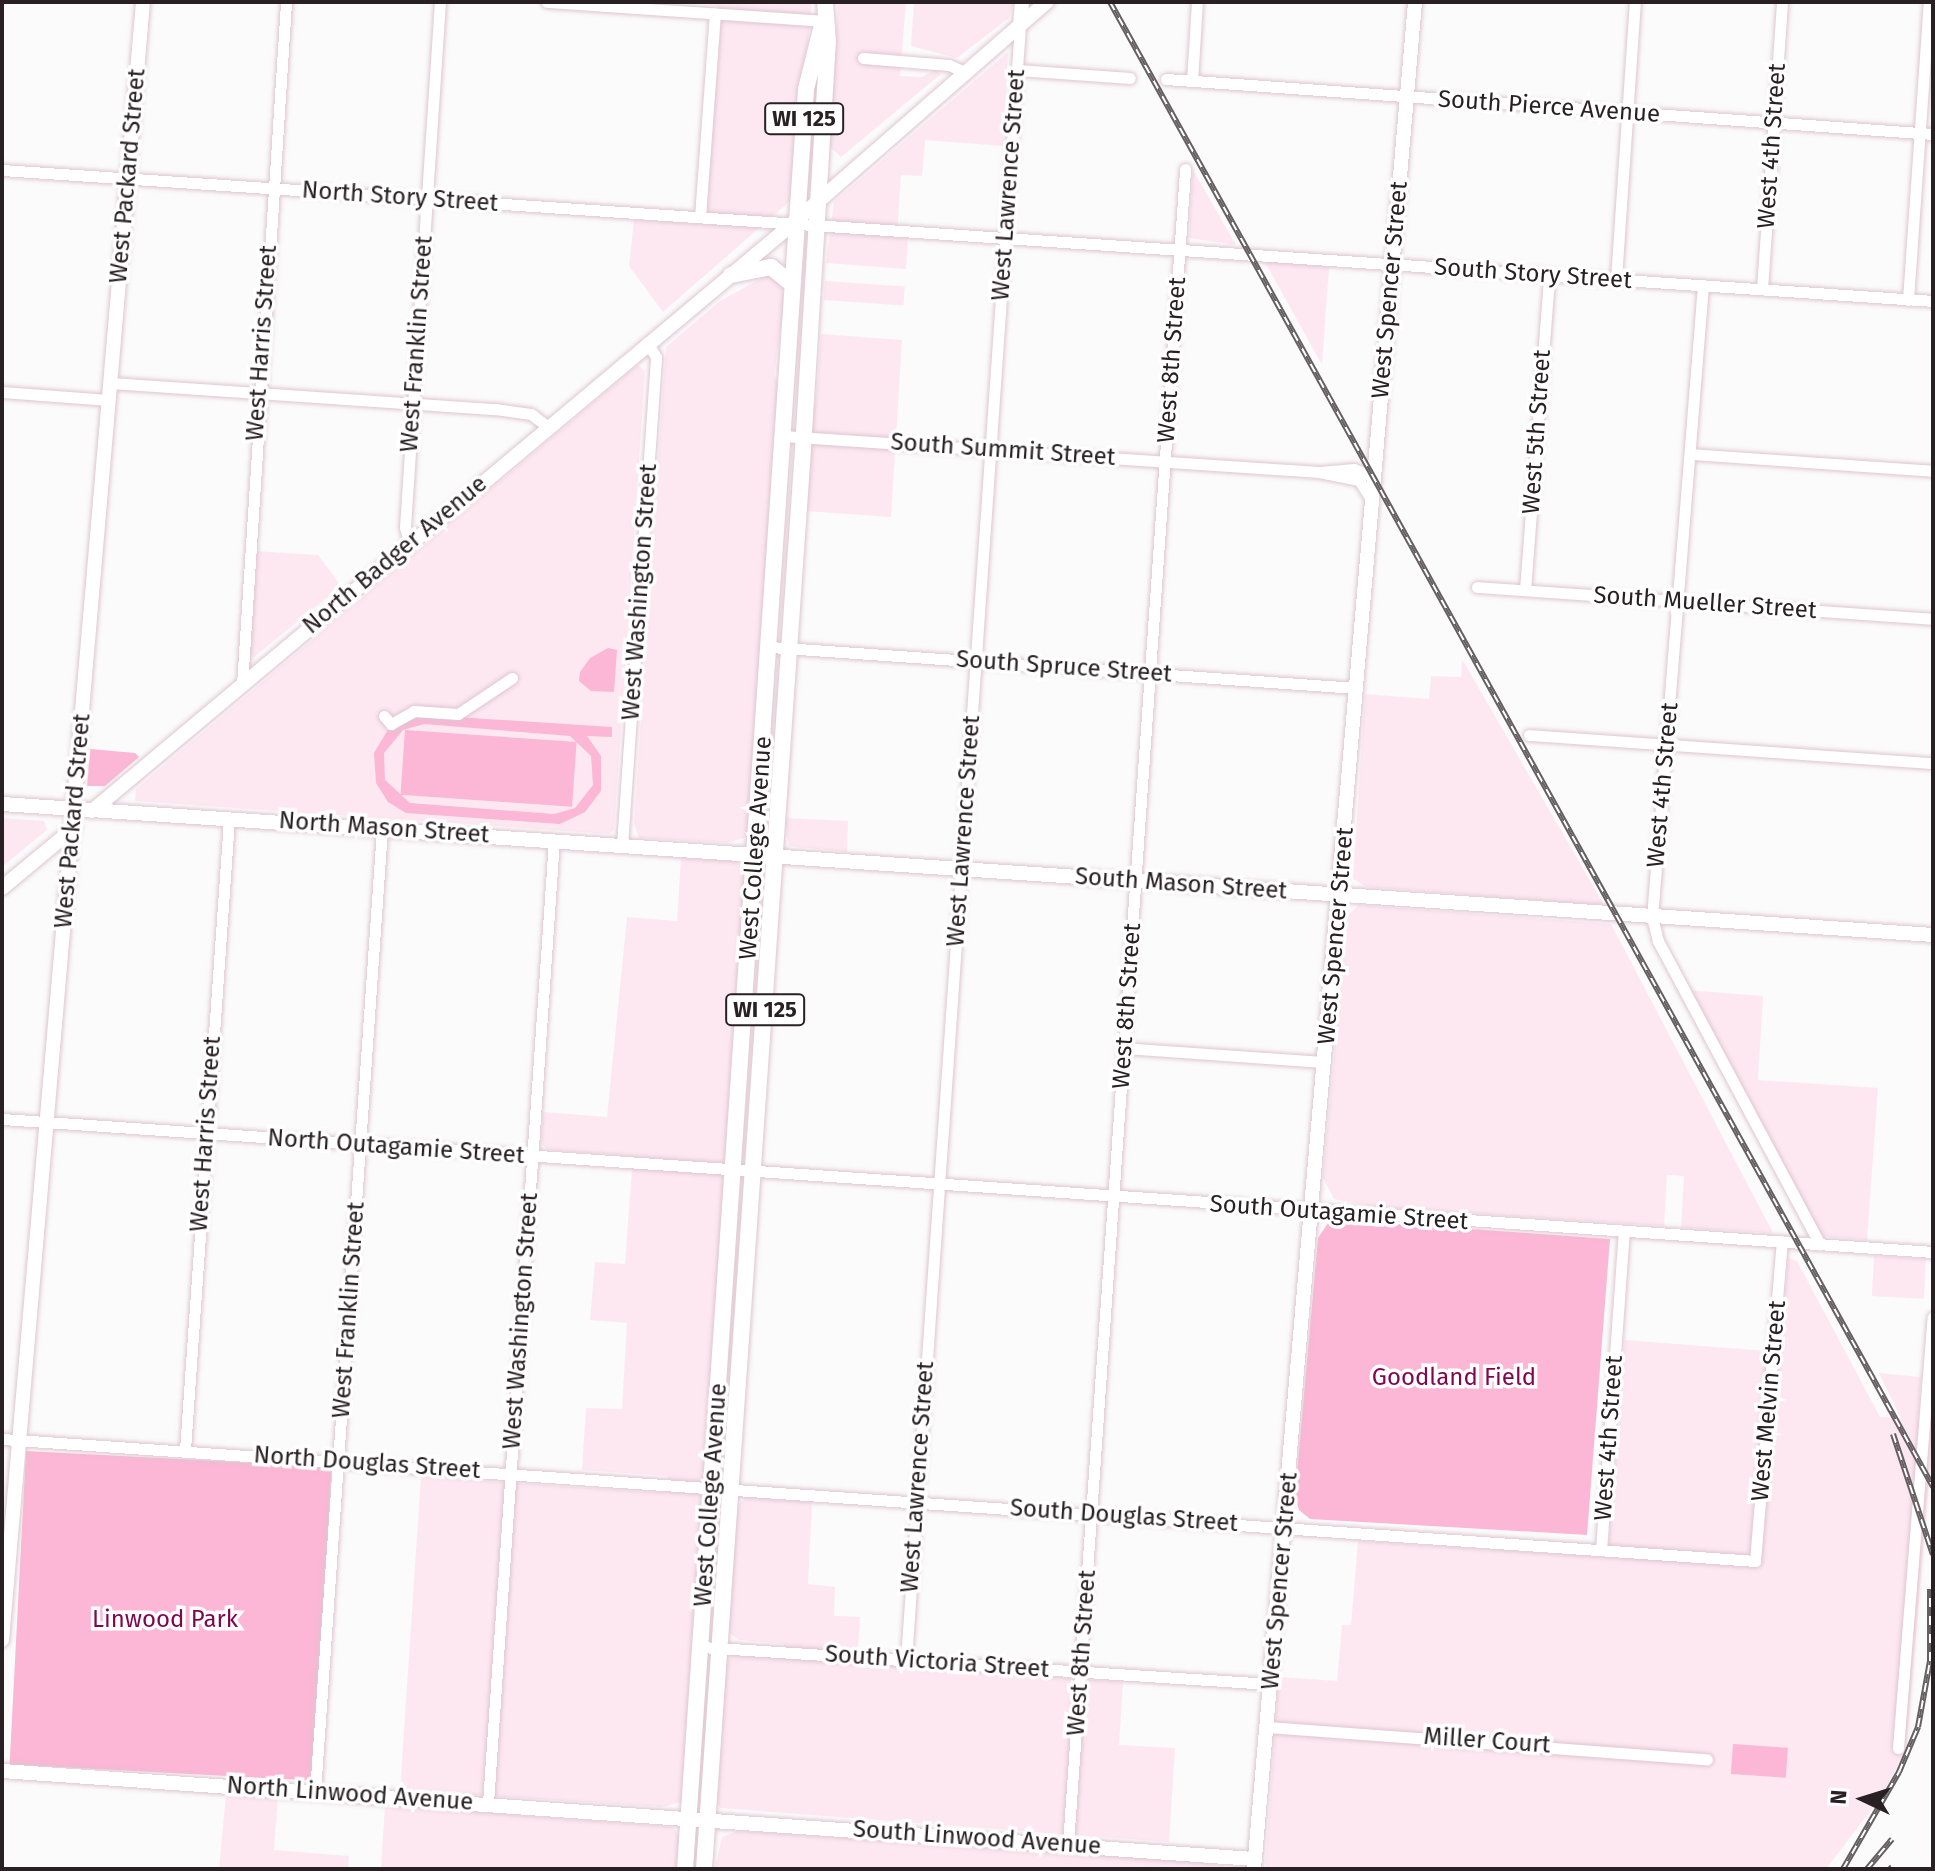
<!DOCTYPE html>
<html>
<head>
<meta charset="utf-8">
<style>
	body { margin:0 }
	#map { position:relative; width:1935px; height:1871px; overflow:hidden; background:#fbfbfb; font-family:"Fira Sans",sans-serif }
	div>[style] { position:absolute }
	.built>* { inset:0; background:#fde8f1; transform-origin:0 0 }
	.green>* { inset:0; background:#fbb7d5; transform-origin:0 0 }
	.roads { filter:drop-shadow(0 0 2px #dfc5d0) drop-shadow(0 0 2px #dfc5d0) }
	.street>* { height:11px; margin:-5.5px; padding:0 5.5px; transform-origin:5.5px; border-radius:5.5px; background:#fff }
	.secondary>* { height:14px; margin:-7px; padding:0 7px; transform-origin:7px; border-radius:7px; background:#fff }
	.primary>* { height:16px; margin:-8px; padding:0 8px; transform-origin:8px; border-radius:8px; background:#fff }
	.rail>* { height:6px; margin-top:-3px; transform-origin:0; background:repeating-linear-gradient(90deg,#fff 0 9px,#655f61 0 18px); box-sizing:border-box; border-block:2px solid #655f61 }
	span { translate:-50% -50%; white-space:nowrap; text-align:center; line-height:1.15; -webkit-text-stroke:7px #fff; paint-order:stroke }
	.shield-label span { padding:2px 6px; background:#fff; border:2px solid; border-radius:6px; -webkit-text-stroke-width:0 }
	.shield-label { font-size:22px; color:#292024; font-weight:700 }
	.street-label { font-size:24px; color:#292024 }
	.park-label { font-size:24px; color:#7f0651 }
	.frame { position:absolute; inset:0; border:4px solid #292024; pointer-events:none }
	.north { position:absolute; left:1823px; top:1759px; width:80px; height:80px; -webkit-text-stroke:6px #fff; paint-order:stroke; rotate:274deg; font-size:22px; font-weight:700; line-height:32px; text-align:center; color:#292024 }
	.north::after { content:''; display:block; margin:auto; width:28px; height:36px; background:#292024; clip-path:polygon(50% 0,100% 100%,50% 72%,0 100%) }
</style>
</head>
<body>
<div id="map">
	<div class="built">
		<div style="clip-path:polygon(698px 2px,812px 2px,790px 201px,663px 312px,629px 266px,634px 220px,703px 224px,718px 6px)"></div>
		<div style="clip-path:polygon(838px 2px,906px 2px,900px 76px,922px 77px,935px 70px,941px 74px,841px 157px,829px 146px)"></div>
		<div style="clip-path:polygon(914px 2px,1013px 2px,1009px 18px,957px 58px,911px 46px)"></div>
		<div style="clip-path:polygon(1008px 52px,1003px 146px,925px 140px,922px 176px,901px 175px,897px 237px,908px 238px,906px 269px,826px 263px,834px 202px)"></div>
		<div style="clip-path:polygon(1193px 170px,1236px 245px,1189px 238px)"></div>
		<div style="clip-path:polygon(1265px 262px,1329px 266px,1322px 365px)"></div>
		<div style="clip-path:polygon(769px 274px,782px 282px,784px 303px,774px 375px,779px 385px,750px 836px,726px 843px,639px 838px,634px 824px,666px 347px,720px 301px)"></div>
		<div style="left:825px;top:281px;width:80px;height:19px;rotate:4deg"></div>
		<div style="clip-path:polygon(821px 334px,902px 340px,891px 517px,806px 511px,810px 412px,816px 403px)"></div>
		<div style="clip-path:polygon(638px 365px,645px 371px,614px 830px,609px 834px,135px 801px,136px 789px)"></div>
		<div style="clip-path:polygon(255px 551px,318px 555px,341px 586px,254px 657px,249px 654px)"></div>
		<div style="clip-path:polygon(1462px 659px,1604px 905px,1367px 887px,1353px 879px,1365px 694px,1429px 699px,1431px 676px,1461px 677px)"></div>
		<div style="clip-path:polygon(2px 818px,44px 821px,47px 830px,2px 867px)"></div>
		<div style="clip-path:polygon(784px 818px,848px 821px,847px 852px,789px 846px)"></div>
		<div style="clip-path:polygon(681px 858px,735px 861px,746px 868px,682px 1802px,662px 1807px,400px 1790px,421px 1477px,668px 1493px,668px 1476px,582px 1470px,586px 1408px,622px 1409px,627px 1323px,590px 1320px,595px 1262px,625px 1264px,633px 1156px,547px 1150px,541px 1143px,543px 1112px,607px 1117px,627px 917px,677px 921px)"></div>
		<div style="clip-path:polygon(1359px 905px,1611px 924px,1773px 1233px,1681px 1228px,1684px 1176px,1667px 1175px,1664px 1226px,1374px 1207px,1334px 1199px,1323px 1178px,1347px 916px)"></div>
		<div style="clip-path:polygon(1686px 990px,1763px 996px,1758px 1080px,1878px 1088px,1867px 1240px,1818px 1236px)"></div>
		<div style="left:1874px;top:1256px;width:52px;height:40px;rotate:3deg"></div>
		<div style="clip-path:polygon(1788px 1258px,1797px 1261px,1880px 1417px,1901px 1418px,1879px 1373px,1921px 1377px,1918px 1419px,1933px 1420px,1933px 1472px,1930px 1468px,1906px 1751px,1881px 1797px,1826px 1869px,1265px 1869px,1279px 1677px,1337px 1681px,1342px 1625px,1351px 1625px,1358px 1541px,1608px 1557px,1625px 1340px,1780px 1352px)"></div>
		<div style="clip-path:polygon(745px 1497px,812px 1501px,808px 1584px,835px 1587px,834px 1616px,860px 1617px,857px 1663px,1123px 1682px,1119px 1745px,1175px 1748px,1169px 1842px,720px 1808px,717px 1802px,726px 1662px,734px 1655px,783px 1658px,784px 1644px,739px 1640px,729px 1633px,737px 1508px)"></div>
		<div style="clip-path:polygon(226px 1794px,278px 1798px,274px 1850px,349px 1856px,348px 1869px,219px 1869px)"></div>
		<div style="clip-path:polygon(385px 1805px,673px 1827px,680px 1837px,678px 1869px,381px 1869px)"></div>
		<div style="clip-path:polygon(738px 1831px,1201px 1862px,1236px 1869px,715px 1869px,722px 1837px)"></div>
	</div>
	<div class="green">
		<div style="clip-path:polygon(608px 648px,617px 650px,614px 692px,591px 691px,579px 681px,580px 672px,590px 658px)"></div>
		<div style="clip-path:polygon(evenodd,426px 715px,612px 727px,612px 737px,587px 736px,601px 756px,601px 791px,585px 812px,560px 824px,406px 813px,388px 802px,376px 783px,374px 753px,389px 728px,407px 717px,426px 715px,424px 724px,570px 736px,591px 756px,593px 785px,575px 808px,554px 814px,410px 803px,385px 780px,384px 753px,403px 730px,424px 724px)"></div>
		<div style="left:405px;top:730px;width:172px;height:65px;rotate:4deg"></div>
		<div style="clip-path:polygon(90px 749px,135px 753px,139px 757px,105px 786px,87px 786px)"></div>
		<div style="clip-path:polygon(1348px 1220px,1610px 1239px,1587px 1535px,1310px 1519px,1299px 1510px,1295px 1495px,1318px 1238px,1328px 1223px)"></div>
		<div style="left:26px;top:1451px;width:306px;height:314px;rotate:3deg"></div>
		<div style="left:1733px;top:1744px;width:55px;height:30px;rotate:4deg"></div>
	</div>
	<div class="roads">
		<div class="street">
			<div style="left:547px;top:2px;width:277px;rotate:3.9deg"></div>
			<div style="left:863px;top:58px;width:86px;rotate:4.7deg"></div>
			<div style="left:949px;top:65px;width:17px;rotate:24deg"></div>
			<div style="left:1018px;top:70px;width:112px;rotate:4.1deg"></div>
			<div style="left:1166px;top:79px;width:769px;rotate:4.1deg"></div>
			<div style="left:1192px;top:81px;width:79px;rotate:-86.4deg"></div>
			<div style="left:2px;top:170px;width:1935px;rotate:3.88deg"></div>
			<div style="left:700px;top:217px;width:204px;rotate:-85.8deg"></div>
			<div style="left:1616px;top:279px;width:278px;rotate:-86.1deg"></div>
			<div style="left:1703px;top:285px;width:634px;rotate:94.61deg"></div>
			<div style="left:1652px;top:917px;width:25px;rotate:76deg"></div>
			<div style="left:1658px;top:941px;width:344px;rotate:61.9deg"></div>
			<div style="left:1762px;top:289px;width:288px;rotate:-86deg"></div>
			<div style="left:1908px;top:300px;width:299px;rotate:-86deg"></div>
			<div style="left:111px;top:383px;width:385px;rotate:3.9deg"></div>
			<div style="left:495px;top:409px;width:36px;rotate:8deg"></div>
			<div style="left:531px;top:414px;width:20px;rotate:37deg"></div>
			<div style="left:2px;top:392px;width:107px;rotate:4.3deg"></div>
			<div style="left:783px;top:436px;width:537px;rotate:3.84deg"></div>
			<div style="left:1319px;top:472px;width:41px;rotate:11.3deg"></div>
			<div style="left:1359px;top:480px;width:25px;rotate:58deg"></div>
			<div style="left:1691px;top:454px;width:243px;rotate:4deg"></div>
			<div style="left:1320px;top:472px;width:34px;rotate:-5deg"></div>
			<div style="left:1354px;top:469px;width:22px;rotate:22deg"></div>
			<div style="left:409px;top:542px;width:16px;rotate:-105deg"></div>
			<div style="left:405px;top:527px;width:526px;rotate:-86.19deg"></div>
			<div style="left:1477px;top:587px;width:457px;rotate:4deg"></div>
			<div style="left:1525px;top:590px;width:316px;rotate:-85.6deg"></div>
			<div style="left:770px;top:647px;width:588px;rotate:4deg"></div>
			<div style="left:242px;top:685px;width:684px;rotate:-86.31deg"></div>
			<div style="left:384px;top:716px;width:11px;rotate:49deg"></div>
			<div style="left:391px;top:724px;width:26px;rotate:-29deg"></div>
			<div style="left:414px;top:711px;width:44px;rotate:3.9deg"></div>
			<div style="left:458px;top:714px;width:65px;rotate:-33.7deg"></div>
			<div style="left:1529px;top:735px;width:405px;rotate:4deg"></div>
			<div style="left:622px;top:845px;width:489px;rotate:-86deg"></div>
			<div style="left:656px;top:357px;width:17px;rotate:-121deg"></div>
			<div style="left:1123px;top:1048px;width:202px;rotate:4deg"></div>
			<div style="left:2px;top:1119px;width:1936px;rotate:3.94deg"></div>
			<div style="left:2px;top:1439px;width:1757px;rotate:3.98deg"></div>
			<div style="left:1755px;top:1561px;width:321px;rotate:-85.2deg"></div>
			<div style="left:185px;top:1450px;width:633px;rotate:-86.01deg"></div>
			<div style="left:1601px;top:1550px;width:320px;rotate:-85.9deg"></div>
			<div style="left:701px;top:1647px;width:570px;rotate:3.72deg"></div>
			<div style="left:906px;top:1660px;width:1639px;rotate:-86.01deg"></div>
			<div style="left:1266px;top:1727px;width:442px;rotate:4.2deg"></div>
			<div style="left:1898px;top:1748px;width:432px;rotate:-85.4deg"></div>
			<div style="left:315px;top:1792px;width:966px;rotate:-86.02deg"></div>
			<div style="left:488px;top:1803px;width:965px;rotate:-86.08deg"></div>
			<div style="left:1068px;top:1844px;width:1679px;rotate:-86deg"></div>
		</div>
		<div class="secondary">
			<div style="left:1020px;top:25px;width:23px;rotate:-85deg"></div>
			<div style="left:2px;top:804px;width:1935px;rotate:3.88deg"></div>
			<div style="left:92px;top:811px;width:912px;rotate:-39.97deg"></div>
			<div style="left:791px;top:225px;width:340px;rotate:-41.1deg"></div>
			<div style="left:2px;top:888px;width:94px;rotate:-39.8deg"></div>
			<div style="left:2px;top:1640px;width:1644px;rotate:-85.08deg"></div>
			<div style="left:2px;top:1771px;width:1255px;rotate:4.02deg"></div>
			<div style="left:1254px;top:1869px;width:1874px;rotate:-85.07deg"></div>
		</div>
		<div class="primary">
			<div style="left:731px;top:275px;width:41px;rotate:-11.3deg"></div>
			<div style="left:771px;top:267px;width:27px;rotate:39deg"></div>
			<div style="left:685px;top:1869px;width:1784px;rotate:-86.11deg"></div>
			<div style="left:806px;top:89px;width:70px;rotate:-76deg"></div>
			<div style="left:704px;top:1869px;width:1407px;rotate:-86.01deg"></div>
			<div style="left:802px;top:465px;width:424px;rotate:-86.5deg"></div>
			<div style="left:828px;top:42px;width:40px;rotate:-94.3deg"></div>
		</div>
	</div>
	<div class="rail">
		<div style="left:1110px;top:2px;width:1698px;rotate:61deg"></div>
		<div style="left:1893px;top:1434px;width:127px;rotate:71.7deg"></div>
		<div style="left:1843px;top:1869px;width:112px;rotate:-60deg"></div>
		<div style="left:1899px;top:1772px;width:49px;rotate:-67.1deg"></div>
		<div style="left:1918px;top:1727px;width:67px;rotate:-79.7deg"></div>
		<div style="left:1930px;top:1661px;width:72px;rotate:-90deg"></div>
		<div style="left:1867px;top:1869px;width:39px;rotate:-50deg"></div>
		<div style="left:1890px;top:1869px;width:3px;rotate:-45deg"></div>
	</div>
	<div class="shield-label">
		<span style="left:804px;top:119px">WI 125</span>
		<span style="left:765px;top:1010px">WI 125</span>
	</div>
	<div class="street-label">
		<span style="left:1549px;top:107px;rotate:4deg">South Pierce Avenue</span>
		<span style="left:1772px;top:146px;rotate:-86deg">West 4th Street</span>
		<span style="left:128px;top:176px;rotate:-85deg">West Packard Street</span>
		<span style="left:1009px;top:185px;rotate:-86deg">West Lawrence Street</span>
		<span style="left:400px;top:197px;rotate:4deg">North Story Street</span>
		<span style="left:1533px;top:274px;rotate:4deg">South Story Street</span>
		<span style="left:1390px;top:290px;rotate:-85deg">West Spencer Street</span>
		<span style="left:262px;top:343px;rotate:-86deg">West Harris Street</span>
		<span style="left:417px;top:344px;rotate:-86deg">West Franklin Street</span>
		<span style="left:1172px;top:360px;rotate:-86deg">West 8th Street</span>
		<span style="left:1537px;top:432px;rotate:-86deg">West 5th Street</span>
		<span style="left:1003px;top:450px;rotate:4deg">South Summit Street</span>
		<span style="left:395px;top:555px;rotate:-40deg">North Badger Avenue</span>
		<span style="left:640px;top:592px;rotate:-86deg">West Washington Street</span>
		<span style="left:1705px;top:603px;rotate:4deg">South Mueller Street</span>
		<span style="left:1064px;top:667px;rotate:4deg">South Spruce Street</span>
		<span style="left:1663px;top:785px;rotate:-85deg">West 4th Street</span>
		<span style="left:73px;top:821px;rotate:-85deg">West Packard Street</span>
		<span style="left:384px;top:828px;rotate:4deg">North Mason Street</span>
		<span style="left:964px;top:831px;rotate:-86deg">West Lawrence Street</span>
		<span style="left:756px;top:848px;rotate:-86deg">West College Avenue</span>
		<span style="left:1181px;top:884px;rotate:4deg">South Mason Street</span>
		<span style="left:1336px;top:936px;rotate:-85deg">West Spencer Street</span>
		<span style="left:1127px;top:1006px;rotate:-86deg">West 8th Street</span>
		<span style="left:206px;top:1134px;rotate:-86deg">West Harris Street</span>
		<span style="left:396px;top:1147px;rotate:4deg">North Outagamie Street</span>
		<span style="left:1339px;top:1213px;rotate:4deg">South Outagamie Street</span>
		<span style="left:349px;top:1310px;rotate:-86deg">West Franklin Street</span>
		<span style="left:521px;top:1321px;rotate:-86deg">West Washington Street</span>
		<span style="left:1769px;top:1401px;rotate:-85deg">West Melvin Street</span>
		<span style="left:1609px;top:1438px;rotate:-86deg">West 4th Street</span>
		<span style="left:367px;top:1463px;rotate:4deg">North Douglas Street</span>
		<span style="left:918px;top:1477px;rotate:-86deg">West Lawrence Street</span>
		<span style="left:711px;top:1495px;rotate:-86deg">West College Avenue</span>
		<span style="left:1124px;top:1516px;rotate:4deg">South Douglas Street</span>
		<span style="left:1280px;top:1581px;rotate:-85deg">West Spencer Street</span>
		<span style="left:1082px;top:1653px;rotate:-86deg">West 8th Street</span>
		<span style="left:937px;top:1662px;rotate:4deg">South Victoria Street</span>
		<span style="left:1487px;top:1741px;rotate:4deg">Miller Court</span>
		<span style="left:350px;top:1794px;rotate:4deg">North Linwood Avenue</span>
		<span style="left:977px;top:1838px;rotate:4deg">South Linwood Avenue</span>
	</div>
	<div class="park-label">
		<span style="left:1454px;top:1378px">Goodland Field</span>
		<span style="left:165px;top:1620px">Linwood Park</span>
	</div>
	<div class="frame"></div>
	<div class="north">N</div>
</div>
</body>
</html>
